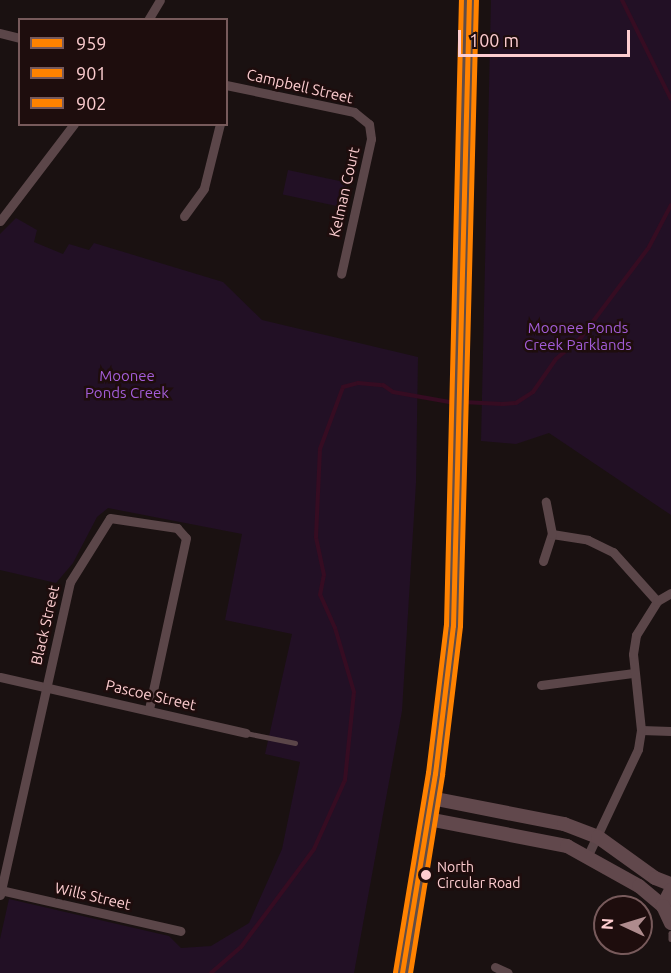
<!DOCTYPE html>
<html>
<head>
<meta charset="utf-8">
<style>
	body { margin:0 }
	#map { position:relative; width:671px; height:973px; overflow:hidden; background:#1a1111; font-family:Ubuntu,sans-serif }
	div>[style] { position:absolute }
	.green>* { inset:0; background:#221025; transform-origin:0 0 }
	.stream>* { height:4px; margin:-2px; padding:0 2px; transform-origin:2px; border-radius:2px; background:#360c22 }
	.lane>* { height:4.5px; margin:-2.25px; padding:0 2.25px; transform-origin:2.25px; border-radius:2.25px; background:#5b4649 }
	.street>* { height:9px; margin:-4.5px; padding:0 4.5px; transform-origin:4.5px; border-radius:4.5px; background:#5b4649 }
	.secondary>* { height:14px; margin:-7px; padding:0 7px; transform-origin:7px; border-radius:7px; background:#61484c }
	.primary>* { height:15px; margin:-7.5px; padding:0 7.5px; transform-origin:7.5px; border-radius:7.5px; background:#614d48 }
	.bus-1>* { height:4.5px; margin:-2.25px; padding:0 2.25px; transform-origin:2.25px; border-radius:2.25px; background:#ff8200 }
	.bus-2>* { height:4.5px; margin:-2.25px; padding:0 2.25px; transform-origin:2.25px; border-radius:2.25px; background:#ff8200 }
	.bus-3>* { height:4.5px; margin:-2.25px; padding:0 2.25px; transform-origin:2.25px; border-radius:2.25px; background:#ff8200 }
	.dots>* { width:16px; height:16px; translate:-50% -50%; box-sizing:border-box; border:3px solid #1e0d0d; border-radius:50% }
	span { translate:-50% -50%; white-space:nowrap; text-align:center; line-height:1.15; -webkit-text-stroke:5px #1e0d0d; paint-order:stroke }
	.bus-label { font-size:14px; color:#fdcdd0 }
	.left { translate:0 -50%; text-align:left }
	.street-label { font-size:15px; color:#fdcdd0 }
	.park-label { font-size:15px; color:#a35dd8 }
	.legend { position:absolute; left:18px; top:18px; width:210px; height:108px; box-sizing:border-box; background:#1e0d0d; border:2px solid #775a5b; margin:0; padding:8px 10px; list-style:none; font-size:18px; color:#fdcdd0 }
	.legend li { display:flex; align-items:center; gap:12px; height:30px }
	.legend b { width:30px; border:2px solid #775a5b }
	.north { position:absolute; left:593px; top:895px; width:60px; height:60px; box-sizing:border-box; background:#1e0d0d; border:2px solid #775a5b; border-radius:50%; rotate:274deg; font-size:16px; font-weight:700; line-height:24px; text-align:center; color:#fdcdd0 }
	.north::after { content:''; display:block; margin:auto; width:21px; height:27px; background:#ae8b8d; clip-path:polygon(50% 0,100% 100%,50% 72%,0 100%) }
	.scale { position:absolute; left:458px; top:30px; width:172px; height:27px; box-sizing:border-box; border:3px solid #fdcdd0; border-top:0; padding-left:8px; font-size:18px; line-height:21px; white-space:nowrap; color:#fdcdd0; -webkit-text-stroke:4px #1e0d0d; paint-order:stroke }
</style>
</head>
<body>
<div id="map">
	<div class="green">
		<div style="clip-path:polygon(491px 0,671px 0,671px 515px,549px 433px,516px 444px,481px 441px)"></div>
		<div style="left:288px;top:170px;width:61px;height:25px;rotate:12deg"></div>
		<div style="clip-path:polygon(16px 218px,37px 230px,34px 242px,63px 254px,69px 244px,89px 250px,94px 243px,223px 282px,262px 320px,418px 357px,416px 483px,402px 711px,354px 973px,0 973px,0 939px,9px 899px,169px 936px,181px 948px,211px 946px,249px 923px,282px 849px,300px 762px,265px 754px,292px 634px,225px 620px,242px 534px,108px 508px,97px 517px,73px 563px,56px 583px,0 570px,0 234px)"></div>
	</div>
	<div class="stream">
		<div style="left:622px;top:0;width:110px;rotate:63.7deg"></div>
		<div style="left:463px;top:402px;width:39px;rotate:3deg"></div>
		<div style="left:502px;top:404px;width:14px;rotate:-4deg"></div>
		<div style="left:516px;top:403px;width:20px;rotate:-33deg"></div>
		<div style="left:533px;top:392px;width:40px;rotate:-55.1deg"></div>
		<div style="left:556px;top:359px;width:30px;rotate:-40deg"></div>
		<div style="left:579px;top:340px;width:116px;rotate:-53deg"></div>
		<div style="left:649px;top:247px;width:47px;rotate:-62.4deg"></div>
		<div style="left:211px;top:973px;width:40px;rotate:-41deg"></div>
		<div style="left:241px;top:947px;width:122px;rotate:-53.3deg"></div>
		<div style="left:314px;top:849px;width:76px;rotate:-65.8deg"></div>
		<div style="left:345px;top:780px;width:88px;rotate:-84.2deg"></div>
		<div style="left:354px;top:692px;width:67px;rotate:-106.5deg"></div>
		<div style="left:335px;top:628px;width:36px;rotate:-114deg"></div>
		<div style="left:320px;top:595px;width:20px;rotate:-79deg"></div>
		<div style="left:324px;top:575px;width:39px;rotate:-102deg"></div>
		<div style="left:316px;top:537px;width:88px;rotate:-87.4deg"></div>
		<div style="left:320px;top:449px;width:66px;rotate:-69.6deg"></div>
		<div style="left:343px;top:387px;width:16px;rotate:-15deg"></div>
		<div style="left:358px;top:383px;width:25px;rotate:5deg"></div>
		<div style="left:383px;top:385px;width:12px;rotate:35deg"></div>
		<div style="left:393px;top:392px;width:63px;rotate:10.1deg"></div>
	</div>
	<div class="lane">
		<div style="left:246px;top:733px;width:50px;rotate:11.5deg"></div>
		<div style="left:671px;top:933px;width:6px;rotate:90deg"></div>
	</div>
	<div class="street">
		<div style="left:148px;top:20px;width:23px;rotate:-59deg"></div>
		<div style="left:0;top:33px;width:21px;rotate:14deg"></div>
		<div style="left:226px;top:85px;width:131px;rotate:11.9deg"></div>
		<div style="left:354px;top:112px;width:19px;rotate:39deg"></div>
		<div style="left:369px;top:124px;width:15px;rotate:82deg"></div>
		<div style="left:371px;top:139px;width:138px;rotate:102.5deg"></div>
		<div style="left:184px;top:216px;width:34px;rotate:-54deg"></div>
		<div style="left:204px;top:188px;width:66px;rotate:-76deg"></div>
		<div style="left:0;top:221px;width:122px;rotate:-52.7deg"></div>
		<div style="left:552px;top:534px;width:36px;rotate:9deg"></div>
		<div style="left:588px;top:540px;width:28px;rotate:26deg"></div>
		<div style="left:613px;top:552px;width:66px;rotate:48.1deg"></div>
		<div style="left:543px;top:561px;width:28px;rotate:-72deg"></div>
		<div style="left:552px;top:534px;width:33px;rotate:-101deg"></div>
		<div style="left:0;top:677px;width:252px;rotate:12.8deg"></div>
		<div style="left:541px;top:685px;width:94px;rotate:-7.4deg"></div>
		<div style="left:641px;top:730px;width:30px;rotate:2deg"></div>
		<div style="left:588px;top:855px;width:117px;rotate:-64.7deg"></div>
		<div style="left:638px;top:749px;width:19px;rotate:-81deg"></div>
		<div style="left:641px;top:730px;width:76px;rotate:-96deg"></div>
		<div style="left:633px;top:654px;width:19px;rotate:-81deg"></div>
		<div style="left:636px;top:635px;width:40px;rotate:-58deg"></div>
		<div style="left:657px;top:601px;width:16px;rotate:-30deg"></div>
		<div style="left:0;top:890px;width:185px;rotate:12.8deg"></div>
		<div style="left:0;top:895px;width:321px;rotate:-77.4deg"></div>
		<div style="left:70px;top:582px;width:75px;rotate:-58deg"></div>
		<div style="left:110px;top:518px;width:68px;rotate:8.5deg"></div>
		<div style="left:177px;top:528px;width:13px;rotate:48deg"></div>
		<div style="left:186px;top:538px;width:175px;rotate:102.2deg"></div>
		<div style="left:495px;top:967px;width:14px;rotate:25deg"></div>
	</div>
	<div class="secondary">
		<div style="left:431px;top:798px;width:136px;rotate:11.1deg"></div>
		<div style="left:564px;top:824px;width:36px;rotate:21deg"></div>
		<div style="left:598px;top:837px;width:70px;rotate:35.7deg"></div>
		<div style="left:655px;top:878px;width:17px;rotate:21deg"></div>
		<div style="left:428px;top:819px;width:142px;rotate:11deg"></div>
		<div style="left:567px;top:846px;width:82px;rotate:29.1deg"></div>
		<div style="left:639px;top:886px;width:31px;rotate:40deg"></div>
		<div style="left:671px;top:890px;width:18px;rotate:117deg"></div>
		<div style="left:663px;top:906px;width:19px;rotate:65deg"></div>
	</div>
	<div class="primary">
		<div style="left:402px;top:973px;width:202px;rotate:-80.6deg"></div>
		<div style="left:435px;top:774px;width:149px;rotate:-83.1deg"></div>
		<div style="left:453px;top:626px;width:626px;rotate:-88.54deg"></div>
	</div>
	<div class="bus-1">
		<div style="left:402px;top:973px;width:202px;rotate:-80.6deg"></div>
		<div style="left:435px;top:774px;width:149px;rotate:-83.1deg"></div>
		<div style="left:453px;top:626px;width:626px;rotate:-88.54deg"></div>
	</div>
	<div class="bus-2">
		<div style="left:410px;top:973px;width:201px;rotate:-80.8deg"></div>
		<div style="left:442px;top:775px;width:150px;rotate:-83.1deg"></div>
		<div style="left:460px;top:626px;width:626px;rotate:-88.54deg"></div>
	</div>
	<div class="bus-3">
		<div style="left:395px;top:972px;width:202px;rotate:-80.6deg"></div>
		<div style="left:428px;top:773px;width:149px;rotate:-83.1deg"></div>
		<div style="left:446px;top:625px;width:625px;rotate:-88.63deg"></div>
	</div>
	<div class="dots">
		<div style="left:426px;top:875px;background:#fdcdd0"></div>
	</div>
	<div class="bus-label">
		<span class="left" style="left:437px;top:875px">North<br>Circular Road</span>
	</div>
	<div class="street-label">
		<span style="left:300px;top:86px;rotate:13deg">Campbell Street</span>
		<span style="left:344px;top:192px;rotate:-77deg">Kelman Court</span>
		<span style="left:45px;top:625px;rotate:-77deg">Black Street</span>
		<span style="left:151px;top:695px;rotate:13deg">Pascoe Street</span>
		<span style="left:93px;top:896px;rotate:13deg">Wills Street</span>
	</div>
	<div class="park-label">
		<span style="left:578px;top:336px">Moonee Ponds<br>Creek Parklands</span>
		<span style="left:127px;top:384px">Moonee<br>Ponds Creek</span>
	</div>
	<ul class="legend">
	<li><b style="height:8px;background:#ff8200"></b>959</li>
	<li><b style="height:8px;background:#ff8200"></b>901</li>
	<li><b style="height:8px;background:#ff8200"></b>902</li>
	</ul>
	<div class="north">N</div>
	<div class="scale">100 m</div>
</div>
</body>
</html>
